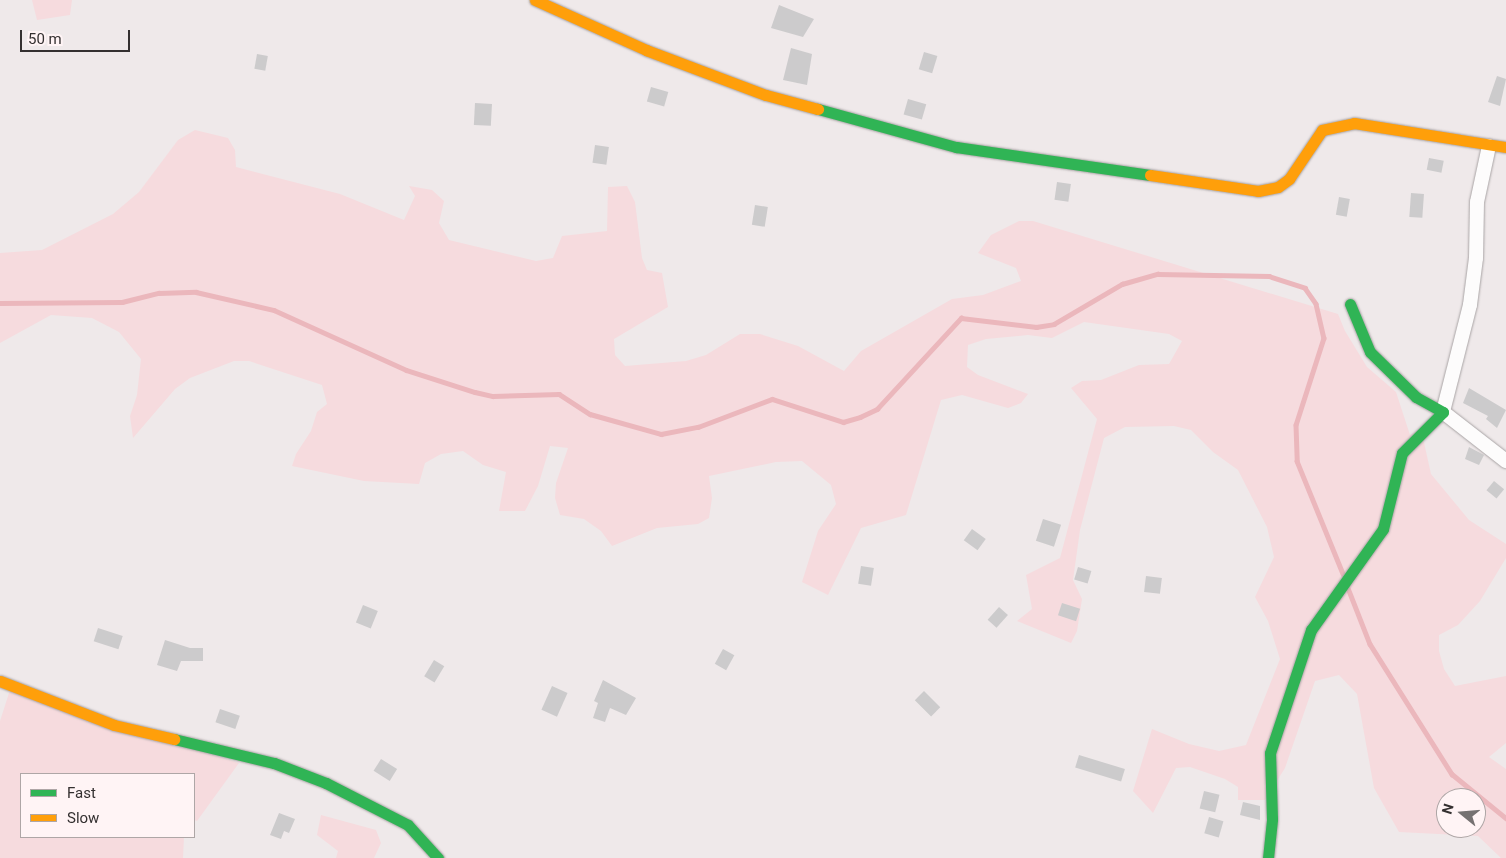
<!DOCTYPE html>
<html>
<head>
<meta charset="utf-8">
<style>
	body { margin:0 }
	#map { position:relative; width:1506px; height:858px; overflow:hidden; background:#efe9ea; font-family:Roboto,sans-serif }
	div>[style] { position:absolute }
	.green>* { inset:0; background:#f6dbde }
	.stream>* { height:4.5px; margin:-2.25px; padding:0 2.25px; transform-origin:2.25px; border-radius:2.25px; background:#ebb7bc }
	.building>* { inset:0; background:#cccbcc; transform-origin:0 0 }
	.roads { filter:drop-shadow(0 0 1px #a9a4a5) drop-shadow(0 0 1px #a9a4a5) }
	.street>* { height:14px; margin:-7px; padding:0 7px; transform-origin:7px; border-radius:7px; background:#fdfcfc }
	.fast>* { height:11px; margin:-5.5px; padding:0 5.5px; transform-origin:5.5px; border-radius:5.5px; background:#30b455 }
	.slow>* { height:11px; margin:-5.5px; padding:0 5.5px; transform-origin:5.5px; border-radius:5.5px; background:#ff9f0a }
	span { translate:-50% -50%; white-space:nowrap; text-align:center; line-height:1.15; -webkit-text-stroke:4px #fff4f5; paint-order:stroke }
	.legend { position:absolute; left:20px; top:773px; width:175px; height:65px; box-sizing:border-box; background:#fff4f5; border:1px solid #aea6a6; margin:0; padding:6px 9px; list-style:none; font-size:15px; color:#343030 }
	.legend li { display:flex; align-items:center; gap:10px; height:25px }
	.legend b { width:25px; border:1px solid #aea6a6 }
	.north { position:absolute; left:1436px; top:788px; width:50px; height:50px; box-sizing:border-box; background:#fff4f5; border:1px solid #aea6a6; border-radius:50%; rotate:287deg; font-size:14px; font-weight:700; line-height:20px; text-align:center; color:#343030 }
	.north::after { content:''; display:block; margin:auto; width:18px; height:22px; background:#757171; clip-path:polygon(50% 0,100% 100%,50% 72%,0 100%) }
	.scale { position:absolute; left:20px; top:30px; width:110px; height:22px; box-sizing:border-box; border:2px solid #343030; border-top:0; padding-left:6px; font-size:15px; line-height:18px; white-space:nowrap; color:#343030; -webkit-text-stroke:4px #fff4f5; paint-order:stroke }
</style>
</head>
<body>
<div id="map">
	<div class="green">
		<div style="clip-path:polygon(32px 0,72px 0,70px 15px,37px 20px)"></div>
		<div style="clip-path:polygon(evenodd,195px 130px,228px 138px,235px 150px,236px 167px,340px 194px,404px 220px,415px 196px,409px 186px,432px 190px,444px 201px,439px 223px,449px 240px,536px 261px,553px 258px,562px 236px,607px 231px,608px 187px,627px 186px,635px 202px,642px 258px,647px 270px,662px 273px,668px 307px,614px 339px,615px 355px,625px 366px,686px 361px,706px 355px,740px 334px,760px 334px,798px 346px,844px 371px,861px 351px,952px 299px,983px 295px,1021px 281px,1016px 268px,978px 253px,991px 235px,1019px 221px,1033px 221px,1338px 314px,1345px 331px,1367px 367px,1396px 392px,1410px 435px,1421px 429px,1431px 474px,1469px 520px,1506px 544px,1506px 558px,1480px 601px,1458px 625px,1439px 635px,1439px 651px,1444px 669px,1455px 686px,1506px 676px,1506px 743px,1489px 757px,1506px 769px,1506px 858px,1501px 858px,1478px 836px,1399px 832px,1374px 788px,1357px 694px,1339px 675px,1315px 681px,1285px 768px,1265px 800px,1238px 800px,1238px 787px,1225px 779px,1190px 767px,1176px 768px,1153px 813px,1133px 791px,1152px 729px,1189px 744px,1219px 751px,1246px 745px,1280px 659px,1268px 621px,1255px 597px,1274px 557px,1267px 527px,1238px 470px,1213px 452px,1191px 430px,1174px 426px,1125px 427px,1104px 438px,1080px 530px,1073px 580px,1082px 599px,1077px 631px,1071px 643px,1017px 621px,1032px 609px,1026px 575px,1060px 558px,1097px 419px,1071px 388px,1082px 381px,1101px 380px,1139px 365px,1169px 364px,1182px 341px,1169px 334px,1084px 322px,1052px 338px,1028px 335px,986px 339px,968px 345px,967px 367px,978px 375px,1028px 394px,1021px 403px,1008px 408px,962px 395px,941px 400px,906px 515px,861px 528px,828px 595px,802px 582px,818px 531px,836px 504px,831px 485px,802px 461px,776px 462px,709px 476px,712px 498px,709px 518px,698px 524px,657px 528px,612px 546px,601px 531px,584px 519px,560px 515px,555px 498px,556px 483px,568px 448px,550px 446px,538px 486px,525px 511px,499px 511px,506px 472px,483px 465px,463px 451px,441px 454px,425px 463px,419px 484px,364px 481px,292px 466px,296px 454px,311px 431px,317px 412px,327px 404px,322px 385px,249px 361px,234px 361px,190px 378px,175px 389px,133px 438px,130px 416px,137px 395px,141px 359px,119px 332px,92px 318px,51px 315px,0 343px,0 253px,42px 250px,113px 214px,139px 192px,178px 140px,195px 130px,1446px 798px,1476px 798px,1476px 828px,1446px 828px,1446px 798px)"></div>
		<div style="clip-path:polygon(10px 690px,239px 763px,197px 821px,194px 820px,194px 774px,21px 774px,21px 837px,184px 837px,183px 858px,0 858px,0 721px)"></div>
		<div style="clip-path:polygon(321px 815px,376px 830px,381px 843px,374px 858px,336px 858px,338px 851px,317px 835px)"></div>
	</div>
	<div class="stream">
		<div style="left:0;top:303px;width:122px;rotate:-0.5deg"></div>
		<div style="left:122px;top:302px;width:38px;rotate:-14deg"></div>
		<div style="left:159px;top:293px;width:37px;rotate:-2deg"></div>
		<div style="left:196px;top:292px;width:80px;rotate:13deg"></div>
		<div style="left:274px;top:310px;width:145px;rotate:24.4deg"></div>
		<div style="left:406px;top:370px;width:72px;rotate:17.7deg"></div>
		<div style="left:475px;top:392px;width:18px;rotate:13deg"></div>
		<div style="left:493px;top:396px;width:66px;rotate:-1.7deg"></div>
		<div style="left:559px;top:394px;width:37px;rotate:33deg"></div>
		<div style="left:590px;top:414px;width:74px;rotate:15.7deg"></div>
		<div style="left:661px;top:434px;width:38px;rotate:-11deg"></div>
		<div style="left:698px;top:427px;width:79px;rotate:-20.7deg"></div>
		<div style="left:772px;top:399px;width:75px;rotate:17.9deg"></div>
		<div style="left:843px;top:422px;width:18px;rotate:-16deg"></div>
		<div style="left:860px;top:417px;width:19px;rotate:-25deg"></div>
		<div style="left:877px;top:409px;width:124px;rotate:-47.3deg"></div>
		<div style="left:961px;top:318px;width:76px;rotate:6.8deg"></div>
		<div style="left:1036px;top:327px;width:18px;rotate:-9deg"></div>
		<div style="left:1054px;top:324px;width:79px;rotate:-30.5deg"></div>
		<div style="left:1122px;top:284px;width:37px;rotate:-16deg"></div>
		<div style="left:1158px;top:274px;width:111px;rotate:1deg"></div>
		<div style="left:1269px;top:276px;width:38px;rotate:18deg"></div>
		<div style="left:1305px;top:288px;width:19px;rotate:55deg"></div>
		<div style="left:1316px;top:304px;width:35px;rotate:77deg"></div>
		<div style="left:1324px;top:338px;width:91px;rotate:107.8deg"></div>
		<div style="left:1296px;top:425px;width:36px;rotate:88deg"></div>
		<div style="left:1297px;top:461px;width:122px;rotate:67.8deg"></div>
		<div style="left:1348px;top:588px;width:60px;rotate:68.6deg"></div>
		<div style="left:1370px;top:644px;width:154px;rotate:57.8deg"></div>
		<div style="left:1452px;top:774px;width:70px;rotate:39.2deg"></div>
	</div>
	<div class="building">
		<div style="clip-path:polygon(779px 5px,814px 19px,803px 37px,771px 28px)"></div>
		<div style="clip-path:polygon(791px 48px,812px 54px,807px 85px,783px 80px)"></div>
		<div style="left:924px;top:52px;width:14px;height:18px;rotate:17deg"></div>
		<div style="left:257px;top:54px;width:11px;height:15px;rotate:10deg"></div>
		<div style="clip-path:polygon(1497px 76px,1506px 79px,1500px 106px,1488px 102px)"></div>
		<div style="left:651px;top:87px;width:18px;height:15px;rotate:16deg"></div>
		<div style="left:908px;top:99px;width:19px;height:16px;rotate:16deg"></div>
		<div style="left:475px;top:103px;width:17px;height:22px;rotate:3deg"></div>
		<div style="left:595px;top:145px;width:14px;height:18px;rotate:8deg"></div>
		<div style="left:1429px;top:158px;width:15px;height:12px;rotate:11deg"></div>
		<div style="left:1057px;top:182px;width:14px;height:18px;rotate:8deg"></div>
		<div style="left:1411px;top:193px;width:13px;height:24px;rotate:4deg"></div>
		<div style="left:1339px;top:197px;width:11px;height:18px;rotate:10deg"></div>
		<div style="left:755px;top:205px;width:13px;height:20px;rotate:9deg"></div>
		<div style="clip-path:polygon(1469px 388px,1506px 410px,1497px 428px,1486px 419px,1488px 416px,1463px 403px)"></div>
		<div style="clip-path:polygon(1469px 447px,1484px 455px,1479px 465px,1465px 459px)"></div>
		<div style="left:1494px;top:481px;width:13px;height:12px;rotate:39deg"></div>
		<div style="left:1043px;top:519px;width:19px;height:23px;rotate:18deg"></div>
		<div style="left:972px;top:529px;width:17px;height:14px;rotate:36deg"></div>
		<div style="left:861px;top:566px;width:13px;height:18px;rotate:9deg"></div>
		<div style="left:1078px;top:567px;width:14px;height:13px;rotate:17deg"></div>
		<div style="left:1146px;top:576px;width:16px;height:16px;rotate:7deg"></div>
		<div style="left:1062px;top:603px;width:19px;height:13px;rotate:18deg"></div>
		<div style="left:363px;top:605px;width:16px;height:19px;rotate:22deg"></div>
		<div style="left:999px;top:607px;width:12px;height:17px;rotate:42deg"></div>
		<div style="left:98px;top:628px;width:26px;height:14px;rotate:18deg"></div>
		<div style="clip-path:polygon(165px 640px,190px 648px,203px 648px,203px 661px,181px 661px,177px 671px,157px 665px)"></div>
		<div style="left:723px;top:649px;width:13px;height:17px;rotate:29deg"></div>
		<div style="left:434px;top:660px;width:12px;height:19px;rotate:31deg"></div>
		<div style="clip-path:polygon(603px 680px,636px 698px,626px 715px,610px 708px,605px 722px,593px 718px,598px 703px,594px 701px)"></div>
		<div style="left:552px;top:686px;width:17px;height:26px;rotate:24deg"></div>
		<div style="left:924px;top:691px;width:23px;height:13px;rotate:45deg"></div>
		<div style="left:220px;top:709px;width:21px;height:14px;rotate:19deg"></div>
		<div style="left:1079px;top:755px;width:48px;height:13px;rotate:17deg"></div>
		<div style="left:381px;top:759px;width:19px;height:14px;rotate:32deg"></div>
		<div style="left:1204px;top:791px;width:16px;height:18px;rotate:14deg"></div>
		<div style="clip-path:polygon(1243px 802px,1260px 806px,1260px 820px,1240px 815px)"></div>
		<div style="clip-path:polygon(279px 813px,295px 819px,289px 833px,284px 831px,281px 839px,270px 835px)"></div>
		<div style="left:1209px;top:817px;width:15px;height:17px;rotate:16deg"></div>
	</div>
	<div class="roads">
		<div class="street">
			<div style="left:1489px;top:146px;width:57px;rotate:102.1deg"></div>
			<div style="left:1477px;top:202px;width:56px;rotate:91deg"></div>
			<div style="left:1476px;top:258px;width:47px;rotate:97.3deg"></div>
			<div style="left:1470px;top:305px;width:110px;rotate:104.2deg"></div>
			<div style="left:1443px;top:412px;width:80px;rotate:37.9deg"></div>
		</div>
		<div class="fast">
			<div style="left:818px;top:109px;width:143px;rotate:15.4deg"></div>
			<div style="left:956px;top:147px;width:196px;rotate:8.2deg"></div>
			<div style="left:174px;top:739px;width:103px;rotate:13.5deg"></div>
			<div style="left:274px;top:763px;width:56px;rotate:21deg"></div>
			<div style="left:326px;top:783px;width:92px;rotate:27.1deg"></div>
			<div style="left:408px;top:825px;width:45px;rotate:47.7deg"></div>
			<div style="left:1268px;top:858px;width:39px;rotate:-84deg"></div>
			<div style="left:1272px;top:819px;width:66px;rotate:-91.7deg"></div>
			<div style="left:1270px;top:753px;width:130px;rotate:-71.6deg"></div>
			<div style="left:1311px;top:630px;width:124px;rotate:-54.5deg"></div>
			<div style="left:1383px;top:529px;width:78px;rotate:-76deg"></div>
			<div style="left:1402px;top:453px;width:58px;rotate:-45deg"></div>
			<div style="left:1443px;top:412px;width:31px;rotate:-151deg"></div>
			<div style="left:1416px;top:397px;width:64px;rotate:-135.6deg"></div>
			<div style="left:1370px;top:352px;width:52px;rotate:-112.6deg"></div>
		</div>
		<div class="slow">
			<div style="left:535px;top:0;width:122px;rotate:24.2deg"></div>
			<div style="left:646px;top:50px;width:128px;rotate:20.6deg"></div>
			<div style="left:766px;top:95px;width:54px;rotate:15.1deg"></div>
			<div style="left:1150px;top:175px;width:109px;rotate:8.4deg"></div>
			<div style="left:1258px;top:191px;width:20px;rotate:-11deg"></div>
			<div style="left:1278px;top:187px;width:14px;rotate:-36deg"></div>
			<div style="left:1289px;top:179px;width:59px;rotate:-56deg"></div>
			<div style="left:1322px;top:130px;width:33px;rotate:-12deg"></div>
			<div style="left:1354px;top:123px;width:154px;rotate:9deg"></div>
			<div style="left:0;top:681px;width:122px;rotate:21.1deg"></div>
			<div style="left:114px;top:725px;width:62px;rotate:13.1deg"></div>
		</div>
	</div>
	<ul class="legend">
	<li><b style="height:6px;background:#30b455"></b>Fast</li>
	<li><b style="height:6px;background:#ff9f0a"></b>Slow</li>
	</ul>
	<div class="north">N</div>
	<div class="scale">50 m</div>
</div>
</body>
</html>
